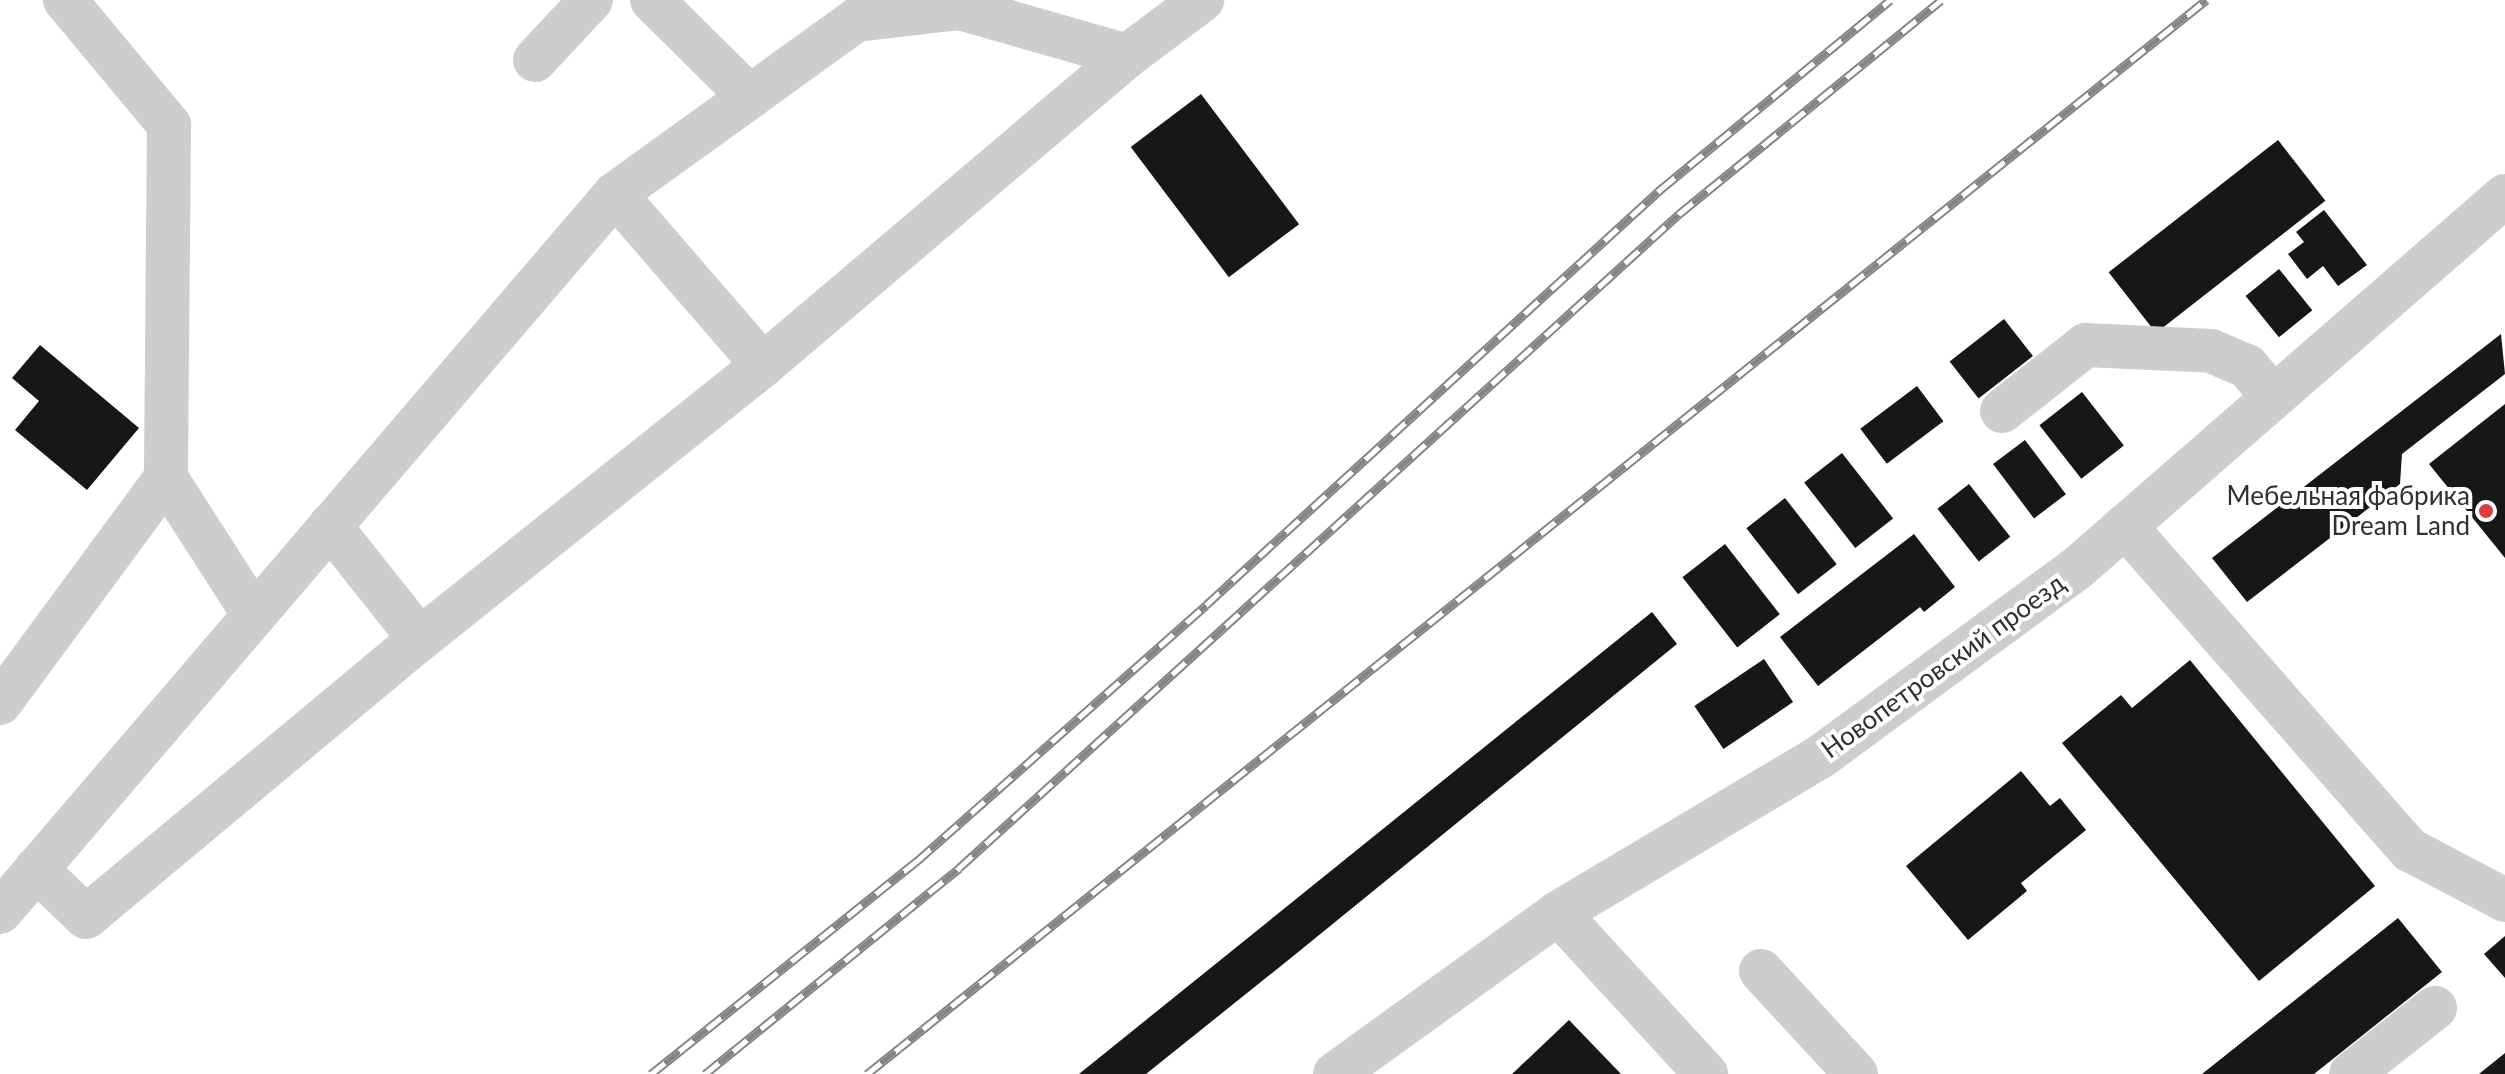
<!DOCTYPE html>
<html>
<head>
<meta charset="utf-8">
<style>
	body { margin:0 }
	#map { position:relative; width:2505px; height:1074px; overflow:hidden; background:#fff; font-family:Lato,sans-serif }
	div>[style] { position:absolute }
	.building>* { inset:0; background:#171717; transform-origin:0 0 }
	.minor>* { height:44px; margin:-22px; padding:0 22px; transform-origin:22px; border-radius:22px; background:#cdcdcd }
	.rail>* { height:9px; margin-top:-4.5px; transform-origin:0; background:repeating-linear-gradient(90deg,#fff 0 18px,#858585 0 36px); box-sizing:border-box; border-block:2px solid #858585 }
	.dots>* { width:22px; height:22px; translate:-50% -50%; box-sizing:border-box; border:4px solid #fff; border-radius:50% }
	span { translate:-50% -50%; white-space:nowrap; text-align:center; line-height:1.15; -webkit-text-stroke:8px #fff; paint-order:stroke }
	.poi-label { font-size:26px; color:#303030 }
	.right { translate:-100% -50%; text-align:right }
	.street-label { font-size:26px; color:#303030 }
</style>
</head>
<body>
<div id="map">
	<div class="building">
		<div style="left:1201px;top:94px;width:163px;height:88px;rotate:53deg"></div>
		<div style="left:2278px;top:140px;width:77px;height:215px;rotate:52deg"></div>
		<div style="clip-path:polygon(2324px 210px,2367px 265px,2338px 286px,2323px 266px,2307px 279px,2288px 254px,2304px 242px,2296px 232px)"></div>
		<div style="left:2279px;top:269px;width:53px;height:43px;rotate:51deg"></div>
		<div style="left:2004px;top:319px;width:47px;height:69px;rotate:52deg"></div>
		<div style="clip-path:polygon(2501px 334px,2505px 374px,2402px 454px,2400px 484px,2247px 602px,2212px 558px)"></div>
		<div style="clip-path:polygon(40px 345px,139px 428px,87px 490px,15px 430px,39px 401px,12px 378px)"></div>
		<div style="left:1917px;top:386px;width:44px;height:71px;rotate:53deg"></div>
		<div style="left:2082px;top:392px;width:68px;height:54px;rotate:52deg"></div>
		<div style="clip-path:polygon(2505px 404px,2505px 558px,2429px 464px)"></div>
		<div style="left:2025px;top:440px;width:68px;height:40px;rotate:53deg"></div>
		<div style="left:1842px;top:453px;width:83px;height:48px;rotate:52deg"></div>
		<div style="left:1969px;top:484px;width:67px;height:40px;rotate:52deg"></div>
		<div style="left:1785px;top:498px;width:84px;height:49px;rotate:52deg"></div>
		<div style="clip-path:polygon(1914px 534px,1955px 587px,1924px 612px,1920px 607px,1818px 686px,1780px 637px)"></div>
		<div style="left:1725px;top:544px;width:89px;height:54px;rotate:52deg"></div>
		<div style="clip-path:polygon(1652px 612px,1677px 644px,1297px 953px,1146px 1074px,1079px 1074px)"></div>
		<div style="left:1764px;top:659px;width:52px;height:84px;rotate:56deg"></div>
		<div style="clip-path:polygon(2190px 660px,2375px 886px,2259px 981px,2062px 743px,2121px 695px,2132px 708px)"></div>
		<div style="clip-path:polygon(2021px 771px,2050px 806px,2060px 798px,2086px 830px,2021px 883px,2027px 891px,1968px 940px,1906px 866px)"></div>
		<div style="clip-path:polygon(2398px 918px,2442px 972px,2314px 1074px,2202px 1074px)"></div>
		<div style="clip-path:polygon(2505px 936px,2505px 978px,2484px 954px)"></div>
		<div style="clip-path:polygon(1569px 1020px,1621px 1074px,1512px 1074px)"></div>
		<div style="clip-path:polygon(2505px 1053px,2505px 1074px,2479px 1074px)"></div>
	</div>
	<div class="minor">
		<div style="left:65px;top:0;width:163px;rotate:50.2deg"></div>
		<div style="left:169px;top:125px;width:353px;rotate:90.5deg"></div>
		<div style="left:166px;top:478px;width:163px;rotate:57.3deg"></div>
		<div style="left:652px;top:0;width:138px;rotate:44.7deg"></div>
		<div style="left:535px;top:60px;width:82px;rotate:-47deg"></div>
		<div style="left:763px;top:365px;width:477px;rotate:-40.3deg"></div>
		<div style="left:1127px;top:56px;width:94px;rotate:-36.7deg"></div>
		<div style="left:2002px;top:411px;width:107px;rotate:-38.2deg"></div>
		<div style="left:2086px;top:345px;width:125px;rotate:2.7deg"></div>
		<div style="left:2211px;top:351px;width:39px;rotate:23deg"></div>
		<div style="left:2247px;top:366px;width:40px;rotate:50deg"></div>
		<div style="left:330px;top:526px;width:144px;rotate:51.5deg"></div>
		<div style="left:420px;top:639px;width:439px;rotate:-38.6deg"></div>
		<div style="left:763px;top:365px;width:226px;rotate:-130.9deg"></div>
		<div style="left:2125px;top:526px;width:432px;rotate:48.7deg"></div>
		<div style="left:2410px;top:850px;width:107px;rotate:27.8deg"></div>
		<div style="left:0;top:703px;width:280px;rotate:-53.6deg"></div>
		<div style="left:36px;top:869px;width:69px;rotate:43.8deg"></div>
		<div style="left:86px;top:917px;width:435px;rotate:-39.8deg"></div>
		<div style="left:0;top:912px;width:945px;rotate:-49.42deg"></div>
		<div style="left:615px;top:194px;width:297px;rotate:-35.8deg"></div>
		<div style="left:856px;top:20px;width:105px;rotate:-6.6deg"></div>
		<div style="left:960px;top:8px;width:174px;rotate:16deg"></div>
		<div style="left:1558px;top:913px;width:219px;rotate:47.4deg"></div>
		<div style="left:1761px;top:971px;width:140px;rotate:47.3deg"></div>
		<div style="left:1335px;top:1074px;width:275px;rotate:-35.8deg"></div>
		<div style="left:1558px;top:913px;width:305px;rotate:-30.8deg"></div>
		<div style="left:1820px;top:757px;width:316px;rotate:-36.3deg"></div>
		<div style="left:2075px;top:570px;width:570px;rotate:-41.02deg"></div>
		<div style="left:2351px;top:1074px;width:107px;rotate:-38.2deg"></div>
	</div>
	<div class="rail">
		<div style="left:651px;top:1074px;width:341px;rotate:-38.7deg"></div>
		<div style="left:917px;top:861px;width:386px;rotate:-41.5deg"></div>
		<div style="left:1206px;top:605px;width:617px;rotate:-42.44deg"></div>
		<div style="left:1661px;top:189px;width:297px;rotate:-39.5deg"></div>
		<div style="left:705px;top:1074px;width:327px;rotate:-39deg"></div>
		<div style="left:959px;top:868px;width:973px;rotate:-42.25deg"></div>
		<div style="left:1679px;top:214px;width:338px;rotate:-39.2deg"></div>
		<div style="left:867px;top:1074px;width:1717px;rotate:-38.73deg"></div>
	</div>
	<div class="dots">
		<div style="left:2486px;top:511px;background:#dd3c40"></div>
	</div>
	<div class="poi-label">
		<span class="right" style="left:2470px;top:511px">Мебельная фабрика<br>Dream Land</span>
	</div>
	<div class="street-label">
		<span style="left:1943px;top:666px;rotate:-36deg">Новопетровский проезд</span>
	</div>
</div>
</body>
</html>
